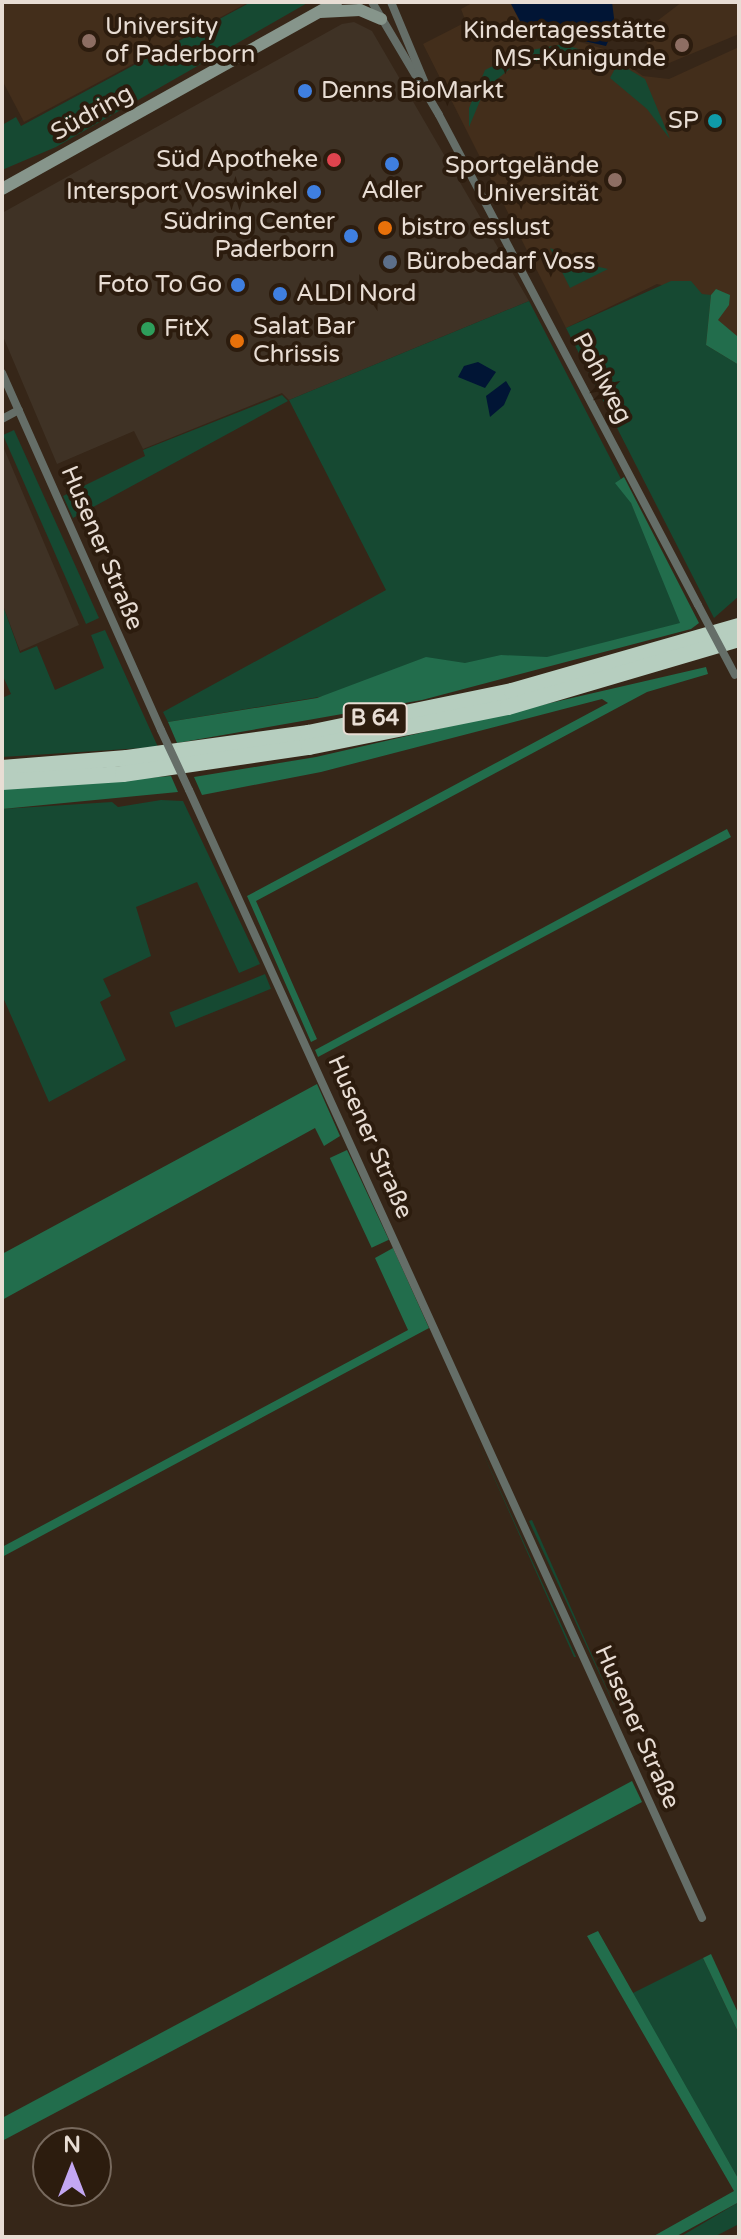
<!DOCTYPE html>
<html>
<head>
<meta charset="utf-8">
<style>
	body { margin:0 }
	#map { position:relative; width:741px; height:2239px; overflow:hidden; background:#362618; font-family:"Varela Round",sans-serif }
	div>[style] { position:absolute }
	.commercial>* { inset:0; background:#3f3225 }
	.built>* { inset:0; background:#432e1b }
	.green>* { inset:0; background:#164932; transform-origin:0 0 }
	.forest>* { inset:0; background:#226d4c; transform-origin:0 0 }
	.water>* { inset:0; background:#011535 }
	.street>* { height:8px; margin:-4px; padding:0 4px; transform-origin:4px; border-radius:4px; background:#656e68 }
	.secondary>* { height:12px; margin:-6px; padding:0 6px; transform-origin:6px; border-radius:6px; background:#86958b }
	.highway>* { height:16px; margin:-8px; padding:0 8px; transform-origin:8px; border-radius:8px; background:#b6cebf }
	.street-bridge>* { height:8px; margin:-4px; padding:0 4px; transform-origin:4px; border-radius:4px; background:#656e68 }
	.dots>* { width:22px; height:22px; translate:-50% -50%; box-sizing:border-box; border:4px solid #2c1c0e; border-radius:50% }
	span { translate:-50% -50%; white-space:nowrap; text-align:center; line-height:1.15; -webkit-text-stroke:8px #2c1c0e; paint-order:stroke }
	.shield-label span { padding:2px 6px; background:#2c1c0e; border:2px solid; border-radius:6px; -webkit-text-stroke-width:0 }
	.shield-label { font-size:22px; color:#e8ddd4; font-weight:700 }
	.poi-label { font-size:24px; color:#e8ddd4 }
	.left { translate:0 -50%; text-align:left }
	.right { translate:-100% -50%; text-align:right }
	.street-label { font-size:24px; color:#e8ddd4 }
	.frame { position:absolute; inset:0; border:4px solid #e8ddd4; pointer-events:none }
	.north { position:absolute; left:32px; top:2127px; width:80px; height:80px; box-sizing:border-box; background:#2c1c0e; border:2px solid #77695d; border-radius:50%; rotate:0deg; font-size:22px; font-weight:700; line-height:32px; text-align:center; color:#e8ddd4 }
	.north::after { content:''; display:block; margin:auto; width:28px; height:36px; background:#c3a7f2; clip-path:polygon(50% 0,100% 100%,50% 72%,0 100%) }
</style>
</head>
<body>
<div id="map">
	<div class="commercial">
		<div style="clip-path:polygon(354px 22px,372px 31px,529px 301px,289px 400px,282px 393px,143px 449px,134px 431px,57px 464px,2px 334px,2px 213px,342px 24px)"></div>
		<div style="clip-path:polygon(2px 444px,79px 625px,20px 651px,2px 603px)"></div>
	</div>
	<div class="built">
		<div style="clip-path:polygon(2px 2px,249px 2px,24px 122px,2px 80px)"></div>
		<div style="clip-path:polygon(474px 2px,510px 2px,530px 42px,563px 37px,604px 49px,643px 76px,669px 79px,739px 47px,739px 365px,706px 345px,702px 294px,657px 284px,566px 328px,423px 44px,466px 22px,461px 9px)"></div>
		<div style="clip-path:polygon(682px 2px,739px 2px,739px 34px,662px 66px,650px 57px,644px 31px)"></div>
	</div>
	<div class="green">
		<div style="clip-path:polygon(251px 2px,309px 2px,56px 147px,2px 170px,2px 125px,16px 117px,21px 126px)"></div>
		<div style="clip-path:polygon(563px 44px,612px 60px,603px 75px,581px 65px,548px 61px,512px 67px,485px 89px,469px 127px,469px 108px,485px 70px,521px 52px)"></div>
		<div style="clip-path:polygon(618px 63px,645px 79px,670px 139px,647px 109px,610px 78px)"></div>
		<div style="clip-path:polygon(550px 248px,586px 264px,608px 269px,570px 288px)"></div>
		<div style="clip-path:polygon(671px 281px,691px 281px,702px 294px,711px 295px,706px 345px,739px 365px,739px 596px,714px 618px,566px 328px)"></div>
		<div style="clip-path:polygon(529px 301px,620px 477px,680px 616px,694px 614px,697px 620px,547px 659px,168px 722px,163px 712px,386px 590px,289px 400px)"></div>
		<div style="clip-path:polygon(282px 395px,288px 401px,73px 518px,63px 496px,145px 456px,143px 450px)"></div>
		<div style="clip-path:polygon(14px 430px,99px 618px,86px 624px,3px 435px)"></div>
		<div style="clip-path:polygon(2px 603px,20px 653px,37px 646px,55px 690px,104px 668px,91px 635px,105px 630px,158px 747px,2px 757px,2px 698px,11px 694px,2px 674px)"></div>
		<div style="clip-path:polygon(161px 800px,183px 801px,260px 964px,239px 973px,197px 882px,136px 907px,151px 956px,103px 979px,111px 996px,100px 1002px,126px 1060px,49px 1102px,2px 995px,2px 809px,112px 802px,118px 807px)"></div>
		<div style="left:265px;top:974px;width:16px;height:103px;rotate:68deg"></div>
		<div style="clip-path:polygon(477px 1440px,576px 1657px,574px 1657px)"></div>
		<div style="clip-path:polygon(532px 1520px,618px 1714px,529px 1521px)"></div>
		<div style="clip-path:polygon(703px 1958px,739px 2034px,739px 2180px,631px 1994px)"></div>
		<div style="clip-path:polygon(739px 2202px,739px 2224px,714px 2237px,680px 2237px)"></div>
	</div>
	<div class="forest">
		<div style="clip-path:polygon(716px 289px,730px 295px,729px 305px,718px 320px,737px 336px,739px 365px,706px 345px,711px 295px)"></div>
		<div style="clip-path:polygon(624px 477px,699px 623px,691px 629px,422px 700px,177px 743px,168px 722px,317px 698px,426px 657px,465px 663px,501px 655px,547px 657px,680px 623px,631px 503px,615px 483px)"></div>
		<div style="clip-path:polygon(706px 667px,708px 674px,647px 692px,256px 901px,317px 1039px,311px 1042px,247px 896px,608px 703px,602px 699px,321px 772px,202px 795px,194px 777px,316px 757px)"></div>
		<div style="clip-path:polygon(171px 776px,178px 792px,2px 809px,2px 789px)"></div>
		<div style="clip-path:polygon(727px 829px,731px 837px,318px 1057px,315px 1050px)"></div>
		<div style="clip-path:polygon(317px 1084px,340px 1136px,324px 1146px,315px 1128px,2px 1300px,2px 1254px)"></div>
		<div style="left:347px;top:1150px;width:99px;height:19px;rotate:65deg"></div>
		<div style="clip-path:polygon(393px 1248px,429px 1328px,2px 1557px,2px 1547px,408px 1330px,375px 1258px)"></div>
		<div style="clip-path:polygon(632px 1781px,642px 1802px,2px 2141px,2px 2118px)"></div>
		<div style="clip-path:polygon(598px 1931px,739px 2180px,739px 2202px,675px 2237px,652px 2237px,734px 2191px,587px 1936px)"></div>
		<div style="clip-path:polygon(711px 1954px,739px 2015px,739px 2034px,703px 1958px)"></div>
	</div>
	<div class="water">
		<div style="clip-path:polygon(510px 2px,612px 2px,615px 26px,606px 46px,549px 33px,529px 38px)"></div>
		<div style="clip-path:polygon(478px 362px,496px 372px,485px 388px,458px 377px,464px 366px)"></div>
		<div style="clip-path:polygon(506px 381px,511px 389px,504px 405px,490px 417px,486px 396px)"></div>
	</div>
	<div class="street">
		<div style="left:372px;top:2px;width:131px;rotate:59.3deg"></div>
		<div style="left:439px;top:115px;width:554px;rotate:62.14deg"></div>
		<div style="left:391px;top:2px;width:86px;rotate:67.3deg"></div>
		<div style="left:2px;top:373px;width:391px;rotate:66deg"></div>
		<div style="left:2px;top:419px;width:19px;rotate:-28deg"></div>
		<div style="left:189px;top:790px;width:1239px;rotate:65.54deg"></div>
	</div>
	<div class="secondary">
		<div style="left:320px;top:12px;width:40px;rotate:-2.9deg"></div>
		<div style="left:360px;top:10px;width:23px;rotate:23deg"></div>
		<div style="left:2px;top:189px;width:383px;rotate:-29.2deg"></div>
	</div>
	<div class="highway">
		<div style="left:2px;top:768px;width:125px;rotate:-4.6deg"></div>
		<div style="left:127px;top:758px;width:183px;rotate:-7.9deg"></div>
		<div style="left:308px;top:733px;width:208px;rotate:-11.6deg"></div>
		<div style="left:512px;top:691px;width:236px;rotate:-16deg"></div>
		<div style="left:2px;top:782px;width:121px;rotate:-3.8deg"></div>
		<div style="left:123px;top:774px;width:188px;rotate:-8.3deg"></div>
		<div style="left:309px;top:747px;width:203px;rotate:-11.4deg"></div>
		<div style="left:508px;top:707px;width:241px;rotate:-16.4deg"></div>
	</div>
	<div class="street-bridge">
		<div style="left:698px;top:605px;width:79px;rotate:62.1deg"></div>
		<div style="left:161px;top:730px;width:66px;rotate:65deg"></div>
	</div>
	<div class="dots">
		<div style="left:89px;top:41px;background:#8d6e63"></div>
		<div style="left:682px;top:45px;background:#8d6e63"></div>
		<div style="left:305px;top:91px;background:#3f7fe0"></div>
		<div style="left:715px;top:121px;background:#0f9aa8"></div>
		<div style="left:334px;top:160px;background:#e0444e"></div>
		<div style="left:392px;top:164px;background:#3f7fe0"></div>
		<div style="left:615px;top:180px;background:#8d6e63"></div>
		<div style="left:314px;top:192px;background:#3f7fe0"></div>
		<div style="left:385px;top:228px;background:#e8710a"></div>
		<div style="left:351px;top:236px;background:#3f7fe0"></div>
		<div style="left:390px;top:262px;background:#5c6f8a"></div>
		<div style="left:238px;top:285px;background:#3f7fe0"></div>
		<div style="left:280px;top:294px;background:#3f7fe0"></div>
		<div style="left:148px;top:329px;background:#2e9e5b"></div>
		<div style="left:237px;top:341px;background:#e8710a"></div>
	</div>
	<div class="shield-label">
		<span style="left:375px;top:719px">B 64</span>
	</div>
	<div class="poi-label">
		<span class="left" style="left:105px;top:41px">University<br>of Paderborn</span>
		<span class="right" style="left:666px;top:45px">Kindertagesstätte<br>MS-Kunigunde</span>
		<span class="left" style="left:321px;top:91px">Denns BioMarkt</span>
		<span class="right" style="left:699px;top:121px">SP</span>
		<span class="right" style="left:318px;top:160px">Süd Apotheke</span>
		<span class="right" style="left:599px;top:180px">Sportgelände<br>Universität</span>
		<span style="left:392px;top:191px">Adler</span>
		<span class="right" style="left:298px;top:192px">Intersport Voswinkel</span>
		<span class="right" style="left:335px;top:236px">Südring Center<br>Paderborn</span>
		<span class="left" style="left:401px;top:228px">bistro esslust</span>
		<span class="left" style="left:406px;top:262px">Bürobedarf Voss</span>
		<span class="right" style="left:222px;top:285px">Foto To Go</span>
		<span class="left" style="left:296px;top:294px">ALDI Nord</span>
		<span class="left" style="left:253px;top:341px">Salat Bar<br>Chrissis</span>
		<span class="left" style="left:164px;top:329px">FitX</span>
	</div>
	<div class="street-label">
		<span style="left:92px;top:113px;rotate:-29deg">Südring</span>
		<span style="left:602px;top:378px;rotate:62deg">Pohlweg</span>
		<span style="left:102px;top:548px;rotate:67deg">Husener Straße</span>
		<span style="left:370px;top:1137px;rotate:66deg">Husener Straße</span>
		<span style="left:637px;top:1727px;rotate:66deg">Husener Straße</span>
	</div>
	<div class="frame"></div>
	<div class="north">N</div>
</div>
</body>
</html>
